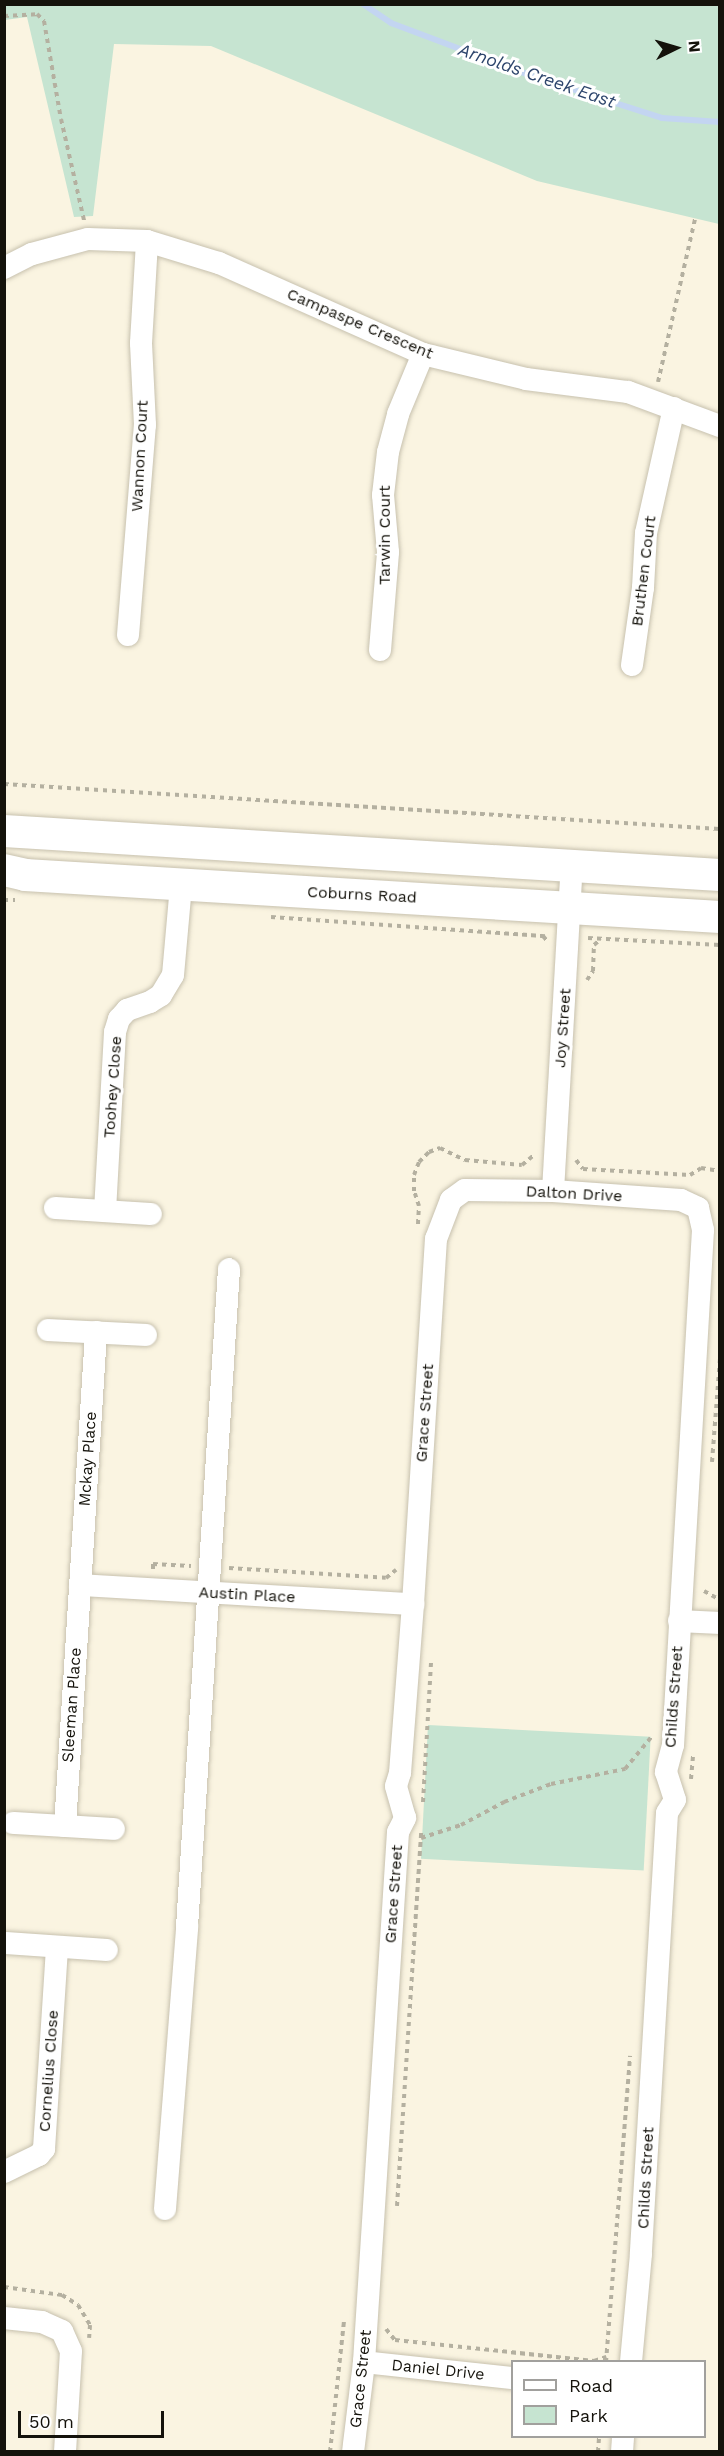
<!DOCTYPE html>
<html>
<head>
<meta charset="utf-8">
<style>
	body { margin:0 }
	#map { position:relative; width:724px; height:2456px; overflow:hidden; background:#faf4e1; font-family:"Work Sans",sans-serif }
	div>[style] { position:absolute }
	.green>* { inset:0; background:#c6e4d1; transform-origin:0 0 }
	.stream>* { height:6px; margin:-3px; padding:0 3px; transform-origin:3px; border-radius:3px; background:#c3d5f1 }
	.path>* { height:4px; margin-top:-2px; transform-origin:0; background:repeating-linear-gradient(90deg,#b4b0a0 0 4.5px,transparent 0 9px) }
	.roads { filter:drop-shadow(0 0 2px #c7c1ae) drop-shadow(0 0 2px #c7c1ae) }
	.street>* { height:22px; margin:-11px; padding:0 11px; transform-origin:11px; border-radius:11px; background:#fff }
	.secondary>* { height:32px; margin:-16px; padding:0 16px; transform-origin:16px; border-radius:16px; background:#fff }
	span { translate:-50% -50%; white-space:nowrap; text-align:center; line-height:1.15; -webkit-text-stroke:6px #fff; paint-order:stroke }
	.street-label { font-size:16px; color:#14120b }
	.water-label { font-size:18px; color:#2d456c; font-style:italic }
	.frame { position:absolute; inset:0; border:6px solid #14120b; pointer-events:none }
	.legend { position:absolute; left:511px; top:2360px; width:195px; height:78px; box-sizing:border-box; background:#fff; border:2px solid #a1a09d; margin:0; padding:8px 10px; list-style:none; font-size:18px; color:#14120b }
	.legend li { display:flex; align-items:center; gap:12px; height:30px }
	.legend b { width:30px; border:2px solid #a1a09d }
	.north { position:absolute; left:646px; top:18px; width:60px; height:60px; -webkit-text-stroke:4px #fff; paint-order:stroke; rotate:85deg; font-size:16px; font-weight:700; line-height:24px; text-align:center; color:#14120b }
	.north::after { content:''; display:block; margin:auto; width:21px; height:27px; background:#14120b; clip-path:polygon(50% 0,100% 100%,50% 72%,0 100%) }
	.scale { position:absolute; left:18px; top:2411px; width:146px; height:27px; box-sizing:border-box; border:3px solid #14120b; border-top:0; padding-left:8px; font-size:18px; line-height:21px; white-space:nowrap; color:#14120b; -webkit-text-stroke:4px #fff; paint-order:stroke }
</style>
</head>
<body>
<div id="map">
	<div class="green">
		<div style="clip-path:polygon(4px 5px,719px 5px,719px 224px,537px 181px,211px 46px,114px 44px,93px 216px,74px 217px,27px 17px,5px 20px)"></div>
		<div style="left:428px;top:1725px;width:223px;height:134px;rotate:3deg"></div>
	</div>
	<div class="stream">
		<div style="left:363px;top:4px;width:34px;rotate:34deg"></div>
		<div style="left:391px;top:23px;width:156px;rotate:20.6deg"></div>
		<div style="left:537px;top:78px;width:131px;rotate:17.7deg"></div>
		<div style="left:662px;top:118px;width:58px;rotate:3.9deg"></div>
	</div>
	<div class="path">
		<div style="left:4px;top:16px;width:33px;rotate:-3deg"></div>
		<div style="left:37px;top:14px;width:10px;rotate:45deg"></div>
		<div style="left:44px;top:21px;width:99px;rotate:80.2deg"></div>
		<div style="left:61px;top:119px;width:104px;rotate:77.2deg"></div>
		<div style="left:658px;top:382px;width:167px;rotate:-77.2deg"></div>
		<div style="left:4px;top:784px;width:717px;rotate:3.6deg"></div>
		<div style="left:4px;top:900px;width:11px"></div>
		<div style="left:271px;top:917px;width:275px;rotate:4deg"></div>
		<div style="left:543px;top:936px;width:8px;rotate:50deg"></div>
		<div style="left:588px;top:938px;width:132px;rotate:3deg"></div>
		<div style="left:587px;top:980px;width:11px;rotate:-56deg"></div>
		<div style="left:593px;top:971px;width:26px;rotate:-88deg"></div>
		<div style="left:594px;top:945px;width:9px;rotate:-41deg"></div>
		<div style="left:576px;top:1160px;width:11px;rotate:52deg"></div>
		<div style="left:583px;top:1169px;width:107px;rotate:3.2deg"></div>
		<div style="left:690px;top:1175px;width:13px;rotate:-32deg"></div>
		<div style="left:701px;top:1168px;width:19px;rotate:9deg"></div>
		<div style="left:418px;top:1224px;width:18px;rotate:-87deg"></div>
		<div style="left:419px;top:1206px;width:16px;rotate:-108deg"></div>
		<div style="left:414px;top:1191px;width:16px;rotate:-90deg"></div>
		<div style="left:414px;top:1175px;width:14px;rotate:-69deg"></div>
		<div style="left:419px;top:1162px;width:14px;rotate:-45deg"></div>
		<div style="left:429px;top:1152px;width:12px;rotate:-20deg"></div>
		<div style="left:440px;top:1148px;width:28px;rotate:26deg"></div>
		<div style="left:465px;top:1160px;width:57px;rotate:5deg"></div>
		<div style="left:522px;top:1165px;width:16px;rotate:-40deg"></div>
		<div style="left:712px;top:1462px;width:104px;rotate:-85.6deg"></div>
		<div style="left:229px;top:1568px;width:157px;rotate:3.6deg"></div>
		<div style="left:386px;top:1578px;width:13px;rotate:-39deg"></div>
		<div style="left:153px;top:1569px;width:5px;rotate:-90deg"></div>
		<div style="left:153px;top:1564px;width:38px;rotate:3deg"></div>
		<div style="left:704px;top:1591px;width:18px;rotate:29deg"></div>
		<div style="left:691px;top:1779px;width:23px;rotate:-85deg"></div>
		<div style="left:423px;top:1802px;width:140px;rotate:-86.7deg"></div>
		<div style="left:421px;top:1838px;width:42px;rotate:-18deg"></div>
		<div style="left:461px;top:1825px;width:49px;rotate:-28.1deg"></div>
		<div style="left:504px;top:1802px;width:50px;rotate:-21deg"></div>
		<div style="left:551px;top:1784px;width:76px;rotate:-11.5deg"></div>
		<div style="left:625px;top:1769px;width:44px;rotate:-50.5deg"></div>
		<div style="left:397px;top:2206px;width:374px;rotate:-86.3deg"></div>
		<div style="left:4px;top:2287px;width:59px;rotate:7.9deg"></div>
		<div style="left:62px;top:2295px;width:19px;rotate:32deg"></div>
		<div style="left:78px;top:2305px;width:23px;rotate:59deg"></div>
		<div style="left:90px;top:2325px;width:13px;rotate:94deg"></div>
		<div style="left:386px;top:2329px;width:14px;rotate:51deg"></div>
		<div style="left:395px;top:2340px;width:200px;rotate:6deg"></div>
		<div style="left:594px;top:2361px;width:13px;rotate:-18deg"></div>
		<div style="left:606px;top:2362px;width:307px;rotate:-85.5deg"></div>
		<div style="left:330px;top:2452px;width:132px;rotate:-83.9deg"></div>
		<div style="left:598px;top:2452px;width:16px;rotate:-86deg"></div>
	</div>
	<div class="roads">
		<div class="street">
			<div style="left:4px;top:268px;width:31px;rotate:-27deg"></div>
			<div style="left:32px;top:254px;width:58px;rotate:-15deg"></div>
			<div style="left:88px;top:239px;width:59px;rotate:1.9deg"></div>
			<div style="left:147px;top:241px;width:75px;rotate:17deg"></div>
			<div style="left:219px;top:263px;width:223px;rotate:24deg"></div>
			<div style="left:423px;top:354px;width:106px;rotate:13.6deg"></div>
			<div style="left:526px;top:379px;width:103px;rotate:7.3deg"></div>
			<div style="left:628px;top:392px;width:98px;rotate:20.3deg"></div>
			<div style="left:128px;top:635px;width:211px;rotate:-85.4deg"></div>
			<div style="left:145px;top:425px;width:82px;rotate:-92.8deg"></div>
			<div style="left:141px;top:343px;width:102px;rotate:-86.6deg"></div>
			<div style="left:380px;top:650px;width:98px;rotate:-85.3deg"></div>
			<div style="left:388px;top:552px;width:57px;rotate:-95deg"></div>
			<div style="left:383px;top:495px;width:43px;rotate:-83.4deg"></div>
			<div style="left:388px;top:452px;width:39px;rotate:-75deg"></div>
			<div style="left:398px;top:414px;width:65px;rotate:-67.4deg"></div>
			<div style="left:632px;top:665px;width:78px;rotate:-81.9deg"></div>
			<div style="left:643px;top:588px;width:55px;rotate:-86.9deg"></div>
			<div style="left:646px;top:533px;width:128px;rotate:-77.4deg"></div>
			<div style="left:553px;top:1191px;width:327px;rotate:-86.7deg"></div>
			<div style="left:55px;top:1208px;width:96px;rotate:3.6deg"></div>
			<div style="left:105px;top:1211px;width:179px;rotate:-86.8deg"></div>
			<div style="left:115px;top:1032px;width:14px;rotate:-73deg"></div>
			<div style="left:119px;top:1019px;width:12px;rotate:-48deg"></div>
			<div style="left:127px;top:1010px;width:24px;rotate:-19deg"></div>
			<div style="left:150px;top:1002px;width:13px;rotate:-32deg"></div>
			<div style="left:161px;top:995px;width:23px;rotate:-59deg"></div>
			<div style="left:173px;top:975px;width:90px;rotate:-84.9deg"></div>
			<div style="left:48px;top:1330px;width:98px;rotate:2.9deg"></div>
			<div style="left:80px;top:1585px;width:334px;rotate:3.3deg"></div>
			<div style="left:679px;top:1621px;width:41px;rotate:2.8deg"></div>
			<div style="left:13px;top:1823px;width:101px;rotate:3.4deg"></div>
			<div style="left:65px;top:1826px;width:495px;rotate:-86.4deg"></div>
			<div style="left:6px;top:1943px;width:101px;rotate:4deg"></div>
			<div style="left:4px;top:2172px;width:39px;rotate:-26deg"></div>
			<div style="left:39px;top:2155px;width:8px;rotate:-50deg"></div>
			<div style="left:44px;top:2149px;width:202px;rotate:-86.3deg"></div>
			<div style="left:165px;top:2209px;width:283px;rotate:-85.5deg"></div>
			<div style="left:187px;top:1927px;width:659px;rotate:-86.35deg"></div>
			<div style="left:4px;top:2318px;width:38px;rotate:6deg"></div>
			<div style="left:42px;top:2322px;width:22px;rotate:24deg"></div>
			<div style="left:62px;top:2331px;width:22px;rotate:66deg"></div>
			<div style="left:71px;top:2351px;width:101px;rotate:93.4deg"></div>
			<div style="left:364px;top:2362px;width:149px;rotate:6.2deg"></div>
			<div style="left:353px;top:2452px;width:91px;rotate:-83deg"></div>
			<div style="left:364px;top:2362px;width:531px;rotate:-86.33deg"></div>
			<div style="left:398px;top:1832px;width:16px;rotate:-63deg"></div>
			<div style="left:405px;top:1818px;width:33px;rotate:-106deg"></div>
			<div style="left:396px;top:1786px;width:14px;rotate:-73deg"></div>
			<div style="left:400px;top:1773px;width:169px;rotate:-85.6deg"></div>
			<div style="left:413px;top:1604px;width:366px;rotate:-86.4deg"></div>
			<div style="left:436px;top:1239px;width:42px;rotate:-69deg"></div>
			<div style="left:451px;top:1200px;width:17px;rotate:-36deg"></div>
			<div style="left:465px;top:1190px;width:88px;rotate:0.7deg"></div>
			<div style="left:553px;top:1191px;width:128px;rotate:4deg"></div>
			<div style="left:681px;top:1200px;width:19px;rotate:25deg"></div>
			<div style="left:698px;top:1208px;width:23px;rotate:77deg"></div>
			<div style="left:703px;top:1230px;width:516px;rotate:93.33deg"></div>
			<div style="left:673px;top:1745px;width:28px;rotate:105deg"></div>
			<div style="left:666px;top:1772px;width:29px;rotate:72deg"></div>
			<div style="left:675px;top:1800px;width:15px;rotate:122deg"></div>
			<div style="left:667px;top:1813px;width:442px;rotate:93.4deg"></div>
			<div style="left:641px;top:2254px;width:108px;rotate:95.3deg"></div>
			<div style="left:622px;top:2452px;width:16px;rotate:-86deg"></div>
		</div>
		<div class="secondary">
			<div style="left:4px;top:831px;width:717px;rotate:3.52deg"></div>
			<div style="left:4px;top:870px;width:22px;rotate:13deg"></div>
			<div style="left:25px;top:875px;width:696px;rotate:3.46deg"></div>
		</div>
	</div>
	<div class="street-label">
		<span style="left:360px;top:324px;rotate:23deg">Campaspe Crescent</span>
		<span style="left:140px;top:456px;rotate:-87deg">Wannon Court</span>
		<span style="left:385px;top:535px;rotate:-90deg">Tarwin Court</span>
		<span style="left:644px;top:571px;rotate:-83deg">Bruthen Court</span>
		<span style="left:362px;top:895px;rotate:3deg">Coburns Road</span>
		<span style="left:563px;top:1028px;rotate:-86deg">Joy Street</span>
		<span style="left:113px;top:1087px;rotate:-86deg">Toohey Close</span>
		<span style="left:574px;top:1194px;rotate:3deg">Dalton Drive</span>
		<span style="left:425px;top:1413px;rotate:-86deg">Grace Street</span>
		<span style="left:88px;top:1459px;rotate:-86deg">Mckay Place</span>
		<span style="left:247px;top:1595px;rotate:3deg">Austin Place</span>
		<span style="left:674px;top:1697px;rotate:-86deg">Childs Street</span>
		<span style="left:72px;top:1705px;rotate:-86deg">Sleeman Place</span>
		<span style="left:394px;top:1894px;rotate:-86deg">Grace Street</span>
		<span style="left:49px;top:2071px;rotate:-86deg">Cornelius Close</span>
		<span style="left:646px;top:2178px;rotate:-87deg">Childs Street</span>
		<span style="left:438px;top:2370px;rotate:6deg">Daniel Drive</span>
		<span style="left:361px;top:2379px;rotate:-84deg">Grace Street</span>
	</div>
	<div class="water-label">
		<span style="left:537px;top:76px;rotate:19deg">Arnolds Creek East</span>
	</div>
	<div class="frame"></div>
	<ul class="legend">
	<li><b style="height:8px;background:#fff"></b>Road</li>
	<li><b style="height:16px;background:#c6e4d1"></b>Park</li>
	</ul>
	<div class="north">N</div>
	<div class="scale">50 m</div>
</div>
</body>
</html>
